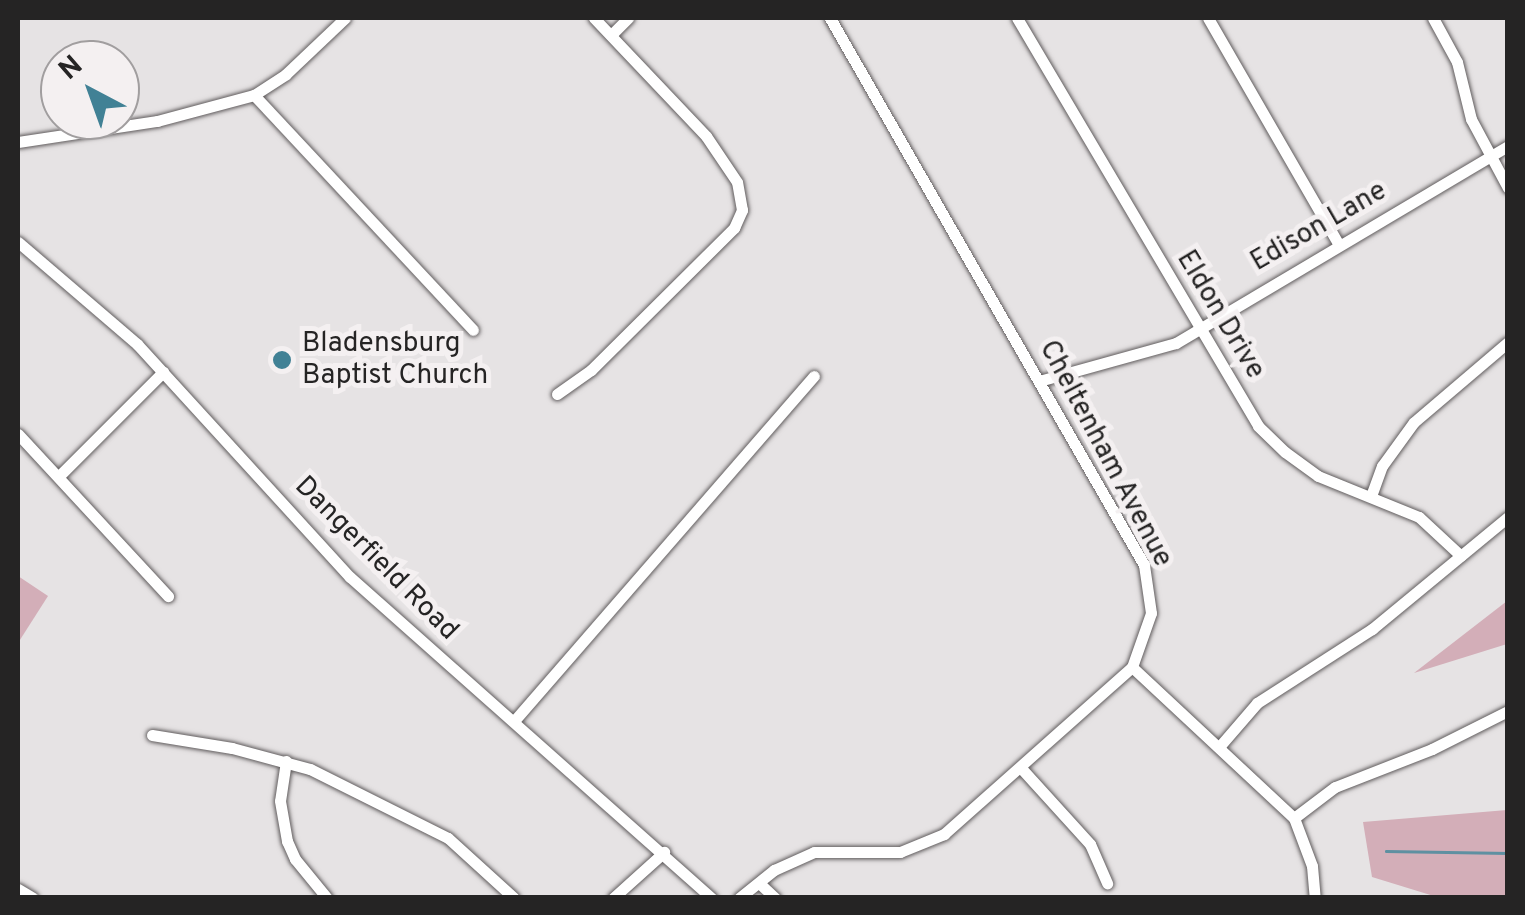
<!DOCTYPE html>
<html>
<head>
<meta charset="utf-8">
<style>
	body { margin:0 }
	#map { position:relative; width:1525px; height:915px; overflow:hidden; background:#e6e3e4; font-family:Overpass,sans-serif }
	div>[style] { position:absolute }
	.green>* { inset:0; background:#d3aeb8 }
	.stream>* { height:2.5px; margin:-1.25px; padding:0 1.25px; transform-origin:1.25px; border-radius:1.25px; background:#5e90a1 }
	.roads { filter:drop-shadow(0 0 2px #605c5d) drop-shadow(0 0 2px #605c5d) }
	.minor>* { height:11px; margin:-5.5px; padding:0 5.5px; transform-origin:5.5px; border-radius:5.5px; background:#fff }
	.dots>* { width:28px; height:28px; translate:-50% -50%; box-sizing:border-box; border:5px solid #f4f0f1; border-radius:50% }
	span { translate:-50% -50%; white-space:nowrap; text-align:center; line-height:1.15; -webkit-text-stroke:10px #f4f0f1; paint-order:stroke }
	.street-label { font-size:28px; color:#252424 }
	.poi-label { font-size:28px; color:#252424 }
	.left { translate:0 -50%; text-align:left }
	.frame { position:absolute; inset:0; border:20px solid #252424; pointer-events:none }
	.north { position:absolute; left:40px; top:40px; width:100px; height:100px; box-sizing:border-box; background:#f4f0f1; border:2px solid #a19e9f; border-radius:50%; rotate:319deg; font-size:28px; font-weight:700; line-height:40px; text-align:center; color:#252424 }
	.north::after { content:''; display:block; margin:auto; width:35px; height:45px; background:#418195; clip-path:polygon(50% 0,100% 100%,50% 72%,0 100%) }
</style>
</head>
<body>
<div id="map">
	<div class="green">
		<div style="clip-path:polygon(18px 576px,48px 596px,18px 643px)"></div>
		<div style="clip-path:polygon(1507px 601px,1507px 644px,1414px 673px)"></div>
		<div style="clip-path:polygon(1507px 810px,1507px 897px,1437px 897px,1372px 877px,1363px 822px)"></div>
	</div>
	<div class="stream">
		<div style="left:1386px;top:851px;width:122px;rotate:0.9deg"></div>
	</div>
	<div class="roads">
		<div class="minor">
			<div style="left:1017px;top:18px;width:474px;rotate:59.4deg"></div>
			<div style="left:1258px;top:426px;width:37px;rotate:44deg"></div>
			<div style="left:1285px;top:452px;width:41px;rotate:36deg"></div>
			<div style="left:1318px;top:476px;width:109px;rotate:22.1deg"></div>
			<div style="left:1419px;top:517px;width:57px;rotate:42.9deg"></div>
			<div style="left:1208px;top:18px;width:262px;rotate:60deg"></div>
			<div style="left:1433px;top:18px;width:50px;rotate:61.4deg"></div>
			<div style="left:1457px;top:62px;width:59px;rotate:76.2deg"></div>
			<div style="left:1471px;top:119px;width:78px;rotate:61.8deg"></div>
			<div style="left:611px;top:35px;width:24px;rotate:-45deg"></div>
			<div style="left:254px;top:95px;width:321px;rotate:47deg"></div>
			<div style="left:18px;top:142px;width:141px;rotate:-8.6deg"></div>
			<div style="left:157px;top:121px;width:100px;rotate:-15deg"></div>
			<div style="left:254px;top:95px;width:38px;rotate:-33deg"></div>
			<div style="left:286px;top:74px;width:81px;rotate:-43.5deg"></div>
			<div style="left:18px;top:242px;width:157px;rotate:40.6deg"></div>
			<div style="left:137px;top:344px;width:316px;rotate:47.6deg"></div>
			<div style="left:350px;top:577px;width:484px;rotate:41.6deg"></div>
			<div style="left:1039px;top:381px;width:142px;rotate:-15.5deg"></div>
			<div style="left:1176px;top:343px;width:386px;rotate:-30.7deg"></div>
			<div style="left:557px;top:394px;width:42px;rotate:-35.2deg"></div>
			<div style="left:591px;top:370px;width:202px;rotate:-44.8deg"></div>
			<div style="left:734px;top:228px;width:20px;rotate:-66deg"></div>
			<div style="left:742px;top:210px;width:28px;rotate:-100deg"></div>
			<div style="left:737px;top:182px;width:55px;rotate:-124deg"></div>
			<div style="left:706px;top:136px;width:163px;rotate:-133.5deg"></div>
			<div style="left:18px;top:434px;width:221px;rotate:47.2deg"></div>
			<div style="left:60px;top:475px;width:146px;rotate:-45deg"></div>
			<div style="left:1371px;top:496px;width:32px;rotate:-70deg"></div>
			<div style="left:1382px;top:466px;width:54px;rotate:-54deg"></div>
			<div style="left:1414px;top:422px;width:123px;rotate:-40.4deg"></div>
			<div style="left:1132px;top:667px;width:221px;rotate:43deg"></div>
			<div style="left:1294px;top:818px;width:51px;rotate:69.4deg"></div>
			<div style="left:1312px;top:866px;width:32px;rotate:85deg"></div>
			<div style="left:514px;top:721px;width:457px;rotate:-49deg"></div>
			<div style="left:152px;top:735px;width:81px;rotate:9.2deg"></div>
			<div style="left:232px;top:748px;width:81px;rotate:15.1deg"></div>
			<div style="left:310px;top:769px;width:154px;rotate:26.6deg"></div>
			<div style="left:448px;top:838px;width:89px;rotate:42.3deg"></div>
			<div style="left:1219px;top:747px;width:58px;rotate:-49.2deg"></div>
			<div style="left:1257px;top:703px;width:137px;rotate:-32.8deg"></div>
			<div style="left:1372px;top:629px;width:176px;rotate:-39.5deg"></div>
			<div style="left:286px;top:761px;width:40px;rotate:98.5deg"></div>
			<div style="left:280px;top:801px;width:41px;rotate:80.1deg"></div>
			<div style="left:287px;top:841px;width:20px;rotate:66deg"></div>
			<div style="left:295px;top:859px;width:50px;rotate:50.6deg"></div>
			<div style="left:1021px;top:768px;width:103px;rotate:47.8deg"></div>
			<div style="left:1090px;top:844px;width:43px;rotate:66.4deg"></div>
			<div style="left:1294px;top:818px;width:51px;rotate:-37.1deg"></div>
			<div style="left:1335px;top:787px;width:104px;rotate:-21.4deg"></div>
			<div style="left:1432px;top:749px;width:85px;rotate:-26.6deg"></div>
			<div style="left:759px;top:883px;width:22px;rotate:43deg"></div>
			<div style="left:18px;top:889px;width:17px;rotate:31deg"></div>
			<div style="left:613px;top:898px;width:69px;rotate:-42deg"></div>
			<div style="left:739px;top:898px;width:45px;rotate:-38.7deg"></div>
			<div style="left:774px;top:870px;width:44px;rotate:-24.2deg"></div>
			<div style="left:814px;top:852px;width:86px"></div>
			<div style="left:900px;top:852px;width:48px;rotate:-22.2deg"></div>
			<div style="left:944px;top:834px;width:251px;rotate:-41.6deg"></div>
			<div style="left:1132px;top:667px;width:57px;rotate:-70.6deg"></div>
			<div style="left:1151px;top:613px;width:49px;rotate:-98.3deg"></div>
			<div style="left:1144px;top:565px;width:631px;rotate:-119.86deg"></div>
		</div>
	</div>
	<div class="dots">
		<div style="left:282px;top:360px;background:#418195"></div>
	</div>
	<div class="street-label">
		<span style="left:1319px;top:227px;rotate:-30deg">Edison Lane</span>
		<span style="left:1220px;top:315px;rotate:59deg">Eldon Drive</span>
		<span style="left:1105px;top:454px;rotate:62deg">Cheltenham Avenue</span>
		<span style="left:376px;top:559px;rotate:45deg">Dangerfield Road</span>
	</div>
	<div class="poi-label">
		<span class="left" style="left:302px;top:360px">Bladensburg<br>Baptist Church</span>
	</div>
	<div class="frame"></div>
	<div class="north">N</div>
</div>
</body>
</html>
